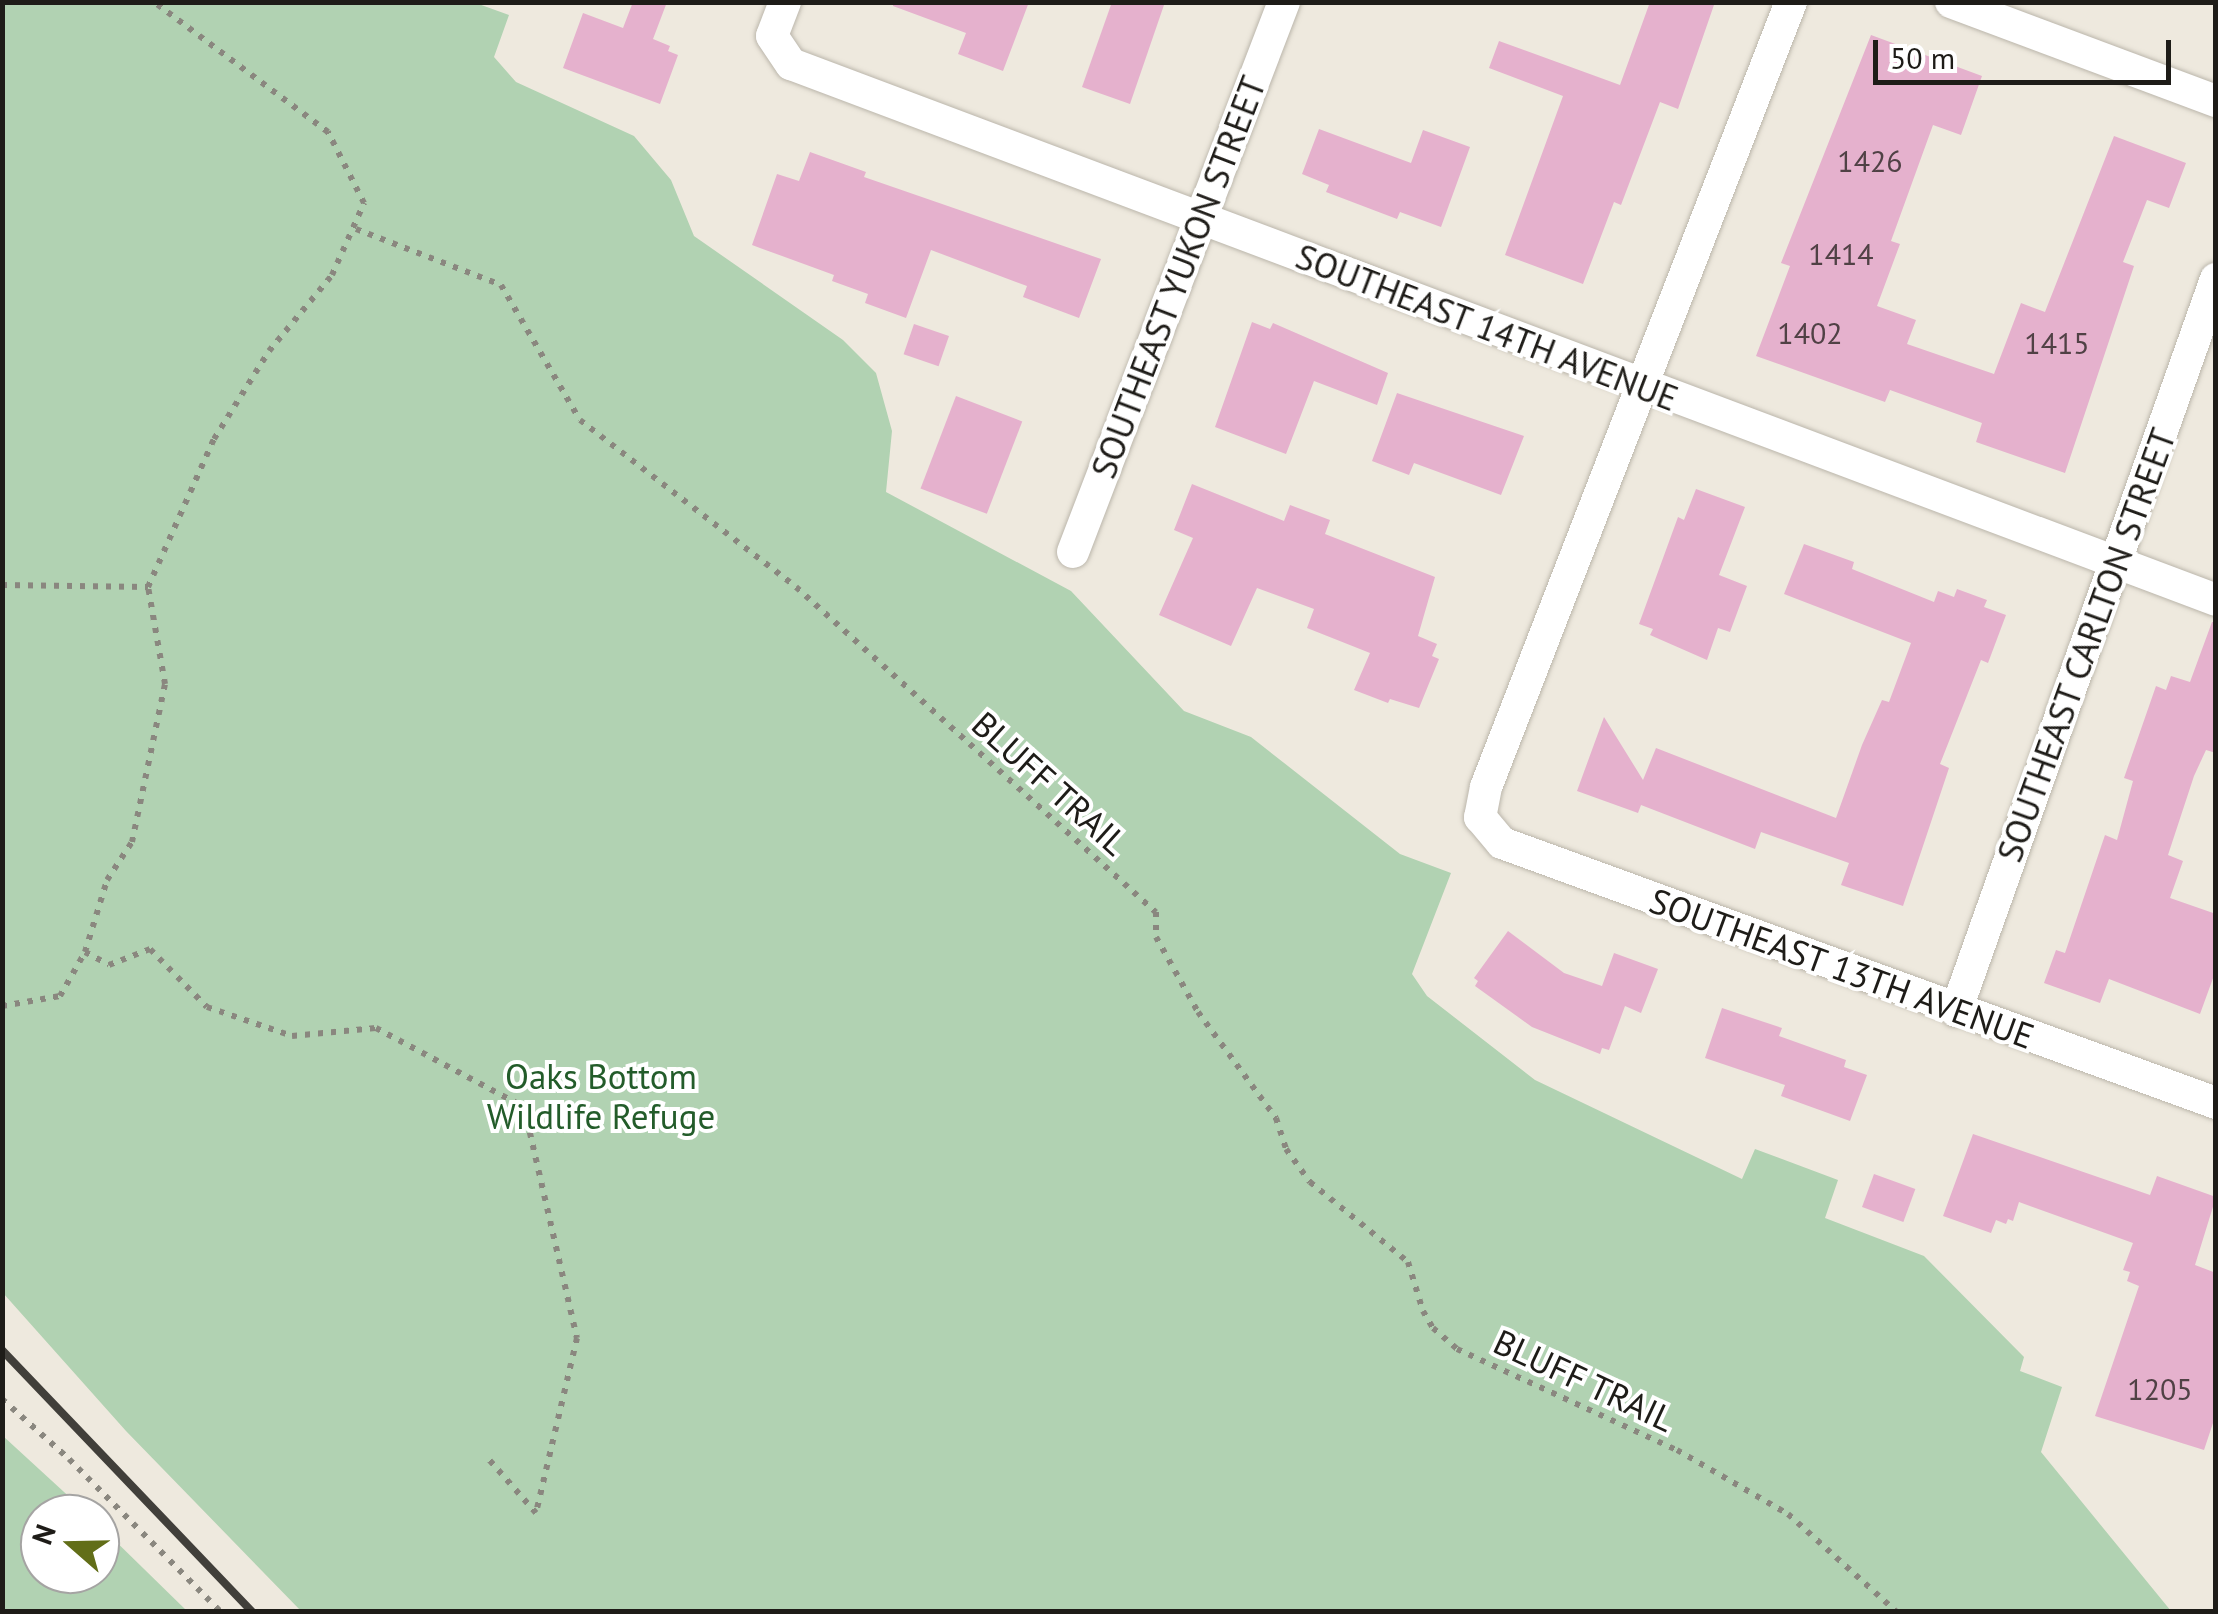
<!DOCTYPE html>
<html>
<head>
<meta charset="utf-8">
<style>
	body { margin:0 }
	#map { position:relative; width:2218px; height:1614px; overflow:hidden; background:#eee9de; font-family:"PT Sans",sans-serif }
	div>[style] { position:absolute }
	.green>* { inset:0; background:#b1d2b2 }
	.building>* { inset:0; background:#e5b1cd; transform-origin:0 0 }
	.path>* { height:6px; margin-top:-3px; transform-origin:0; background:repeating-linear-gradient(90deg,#8a877f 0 5px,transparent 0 13px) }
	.roads { filter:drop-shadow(0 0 2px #bbb6ab) drop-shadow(0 0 2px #bbb6ab) }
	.minor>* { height:32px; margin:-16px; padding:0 16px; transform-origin:16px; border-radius:16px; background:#fff }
	.rail>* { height:8px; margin:-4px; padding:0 4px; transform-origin:4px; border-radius:4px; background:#413f3a }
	span { translate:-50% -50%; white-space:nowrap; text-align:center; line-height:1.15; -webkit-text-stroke:8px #fff; paint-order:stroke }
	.number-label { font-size:30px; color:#504145 }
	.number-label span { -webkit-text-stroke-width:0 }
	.street-label { font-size:35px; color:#1e1c18 }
	.park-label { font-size:35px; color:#235c2a }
	.frame { position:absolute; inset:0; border:5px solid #1e1c18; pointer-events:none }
	.north { position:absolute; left:20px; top:1494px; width:100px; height:100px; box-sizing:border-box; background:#fff; border:2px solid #a5a4a3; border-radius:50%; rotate:290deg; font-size:28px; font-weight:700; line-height:40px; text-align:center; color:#1e1c18 }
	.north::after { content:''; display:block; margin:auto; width:35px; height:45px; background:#626e18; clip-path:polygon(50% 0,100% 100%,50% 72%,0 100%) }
	.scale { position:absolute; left:1873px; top:40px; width:298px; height:45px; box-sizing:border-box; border:5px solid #1e1c18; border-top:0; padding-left:12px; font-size:30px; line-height:35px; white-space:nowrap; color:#1e1c18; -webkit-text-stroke:8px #fff; paint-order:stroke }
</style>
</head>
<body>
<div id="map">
	<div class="green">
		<div style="clip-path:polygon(473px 2px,509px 15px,494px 57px,516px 82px,634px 136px,671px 180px,694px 236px,843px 340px,876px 373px,892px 431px,886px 492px,1071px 591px,1184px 711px,1251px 737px,1400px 854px,1451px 873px,1412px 974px,1427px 996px,1535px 1080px,1742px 1179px,1755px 1149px,1838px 1180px,1825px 1218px,1924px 1256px,2024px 1357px,2020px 1371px,2062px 1387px,2041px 1452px,2171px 1611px,301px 1611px,126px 1431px,3px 1293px,3px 3px)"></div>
		<div style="clip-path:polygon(3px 1436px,88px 1514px,40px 1514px,40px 1574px,100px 1574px,100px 1526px,187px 1611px,3px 1611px)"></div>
	</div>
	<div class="building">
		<div style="clip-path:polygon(633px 2px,667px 2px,653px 39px,670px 46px,668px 51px,678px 55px,660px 104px,563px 68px,583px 13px,623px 28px)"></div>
		<div style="clip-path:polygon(893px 2px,1029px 2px,1003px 71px,958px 54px,966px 33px,893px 6px)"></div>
		<div style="clip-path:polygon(1112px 2px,1165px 2px,1130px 104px,1082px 87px)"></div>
		<div style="clip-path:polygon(1650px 2px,1715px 2px,1678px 109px,1660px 102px,1621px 205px,1614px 202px,1583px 284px,1505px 255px,1563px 96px,1489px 68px,1499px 41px,1620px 85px)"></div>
		<div style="clip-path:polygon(1871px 35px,1982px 76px,1961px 135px,1933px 125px,1891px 241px,1900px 244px,1877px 306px,1916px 320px,1907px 344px,1994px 374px,2021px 303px,2045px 312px,2114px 136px,2186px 163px,2169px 208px,2147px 200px,2123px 262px,2134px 266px,2065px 473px,1976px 442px,1982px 423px,1890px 390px,1885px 402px,1756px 356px,1790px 266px,1781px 263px)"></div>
		<div style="clip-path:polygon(1319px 129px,1411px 163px,1423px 130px,1470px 147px,1441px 227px,1400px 212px,1397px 219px,1326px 192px,1329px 185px,1302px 174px)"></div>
		<div style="clip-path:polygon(810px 152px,866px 172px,864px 177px,1101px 259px,1079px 318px,1023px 297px,1027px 286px,931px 250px,906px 318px,865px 303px,868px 294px,832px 281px,834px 275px,752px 245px,777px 174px,799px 181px)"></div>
		<div style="clip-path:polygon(1252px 322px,1270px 329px,1273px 323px,1388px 373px,1377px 405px,1314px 381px,1286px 454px,1215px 427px)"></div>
		<div style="left:914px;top:324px;width:37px;height:32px;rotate:19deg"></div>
		<div style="clip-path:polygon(1397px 393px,1524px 436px,1501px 495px,1414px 463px,1409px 475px,1372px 461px)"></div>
		<div style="left:956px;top:396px;width:71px;height:99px;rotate:21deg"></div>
		<div style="clip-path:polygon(1192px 484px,1284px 521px,1290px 505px,1330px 520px,1325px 534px,1435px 577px,1418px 636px,1437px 644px,1432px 656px,1439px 659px,1419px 708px,1390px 699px,1388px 703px,1354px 690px,1370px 653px,1307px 628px,1314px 609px,1257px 588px,1231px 646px,1159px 615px,1193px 538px,1174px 530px)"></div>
		<div style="clip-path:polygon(1696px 489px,1745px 507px,1719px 575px,1747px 586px,1730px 632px,1718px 628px,1707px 660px,1650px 635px,1653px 629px,1639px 624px,1678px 517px,1684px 520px)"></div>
		<div style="clip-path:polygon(1804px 544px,1854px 562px,1852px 569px,1934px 602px,1938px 591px,1954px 597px,1957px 589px,1987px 600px,1984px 607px,2006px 615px,1988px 663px,1981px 660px,1940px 764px,1949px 768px,1903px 906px,1841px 885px,1849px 863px,1761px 832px,1755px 849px,1641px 805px,1638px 813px,1577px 791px,1604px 717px,1643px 780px,1656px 748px,1836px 818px,1862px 745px,1882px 700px,1889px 702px,1911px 643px,1784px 594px)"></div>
		<div style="clip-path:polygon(2212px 622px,2216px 622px,2216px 753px,2206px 750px,2194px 776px,2168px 855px,2183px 861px,2170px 898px,2216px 914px,2216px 970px,2200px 1014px,2109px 979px,2100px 1003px,2044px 983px,2056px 950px,2065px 953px,2105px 835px,2117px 840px,2133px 781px,2124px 778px,2156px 686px,2166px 690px,2171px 676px,2190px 682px)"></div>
		<div style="clip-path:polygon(1508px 931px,1564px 973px,1602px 986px,1614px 953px,1658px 969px,1641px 1013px,1625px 1006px,1609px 1050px,1602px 1048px,1600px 1054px,1532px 1027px,1475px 986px,1478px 981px,1474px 978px)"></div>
		<div style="clip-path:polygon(1722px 1008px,1782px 1028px,1779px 1036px,1846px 1060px,1844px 1067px,1867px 1075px,1850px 1121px,1781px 1096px,1785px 1085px,1705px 1058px)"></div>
		<div style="clip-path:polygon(1973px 1134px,2150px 1195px,2157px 1176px,2216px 1197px,2195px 1265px,2216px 1273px,2216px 1414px,2204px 1450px,2095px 1416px,2139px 1286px,2127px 1281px,2130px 1272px,2123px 1270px,2133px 1243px,2019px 1202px,2013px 1221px,2008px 1219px,2006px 1224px,1996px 1220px,1991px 1233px,1943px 1216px)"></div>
		<div style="left:1874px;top:1174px;width:44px;height:35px;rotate:20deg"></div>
	</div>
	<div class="path">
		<div style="left:356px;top:229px;width:155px;rotate:21.1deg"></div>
		<div style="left:501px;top:285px;width:156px;rotate:59.7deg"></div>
		<div style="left:580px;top:420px;width:273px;rotate:37.7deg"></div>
		<div style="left:796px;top:587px;width:485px;rotate:42.1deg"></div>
		<div style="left:1156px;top:912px;width:25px;rotate:90deg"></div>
		<div style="left:1156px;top:937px;width:86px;rotate:60.8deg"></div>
		<div style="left:1198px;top:1012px;width:132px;rotate:53.7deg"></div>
		<div style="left:1276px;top:1118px;width:33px;rotate:72deg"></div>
		<div style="left:1286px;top:1149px;width:41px;rotate:54deg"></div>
		<div style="left:1310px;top:1182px;width:127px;rotate:39.2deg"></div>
		<div style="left:1408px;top:1262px;width:51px;rotate:73deg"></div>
		<div style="left:1423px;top:1311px;width:20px;rotate:60deg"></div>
		<div style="left:1433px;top:1328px;width:32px;rotate:41deg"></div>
		<div style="left:1457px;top:1349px;width:242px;rotate:24.7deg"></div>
		<div style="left:1677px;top:1450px;width:128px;rotate:30deg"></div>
		<div style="left:1788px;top:1514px;width:147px;rotate:42deg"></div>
		<div style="left:2px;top:585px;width:146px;rotate:0.8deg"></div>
		<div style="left:85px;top:952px;width:27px;rotate:28deg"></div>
		<div style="left:109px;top:965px;width:44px;rotate:-21.3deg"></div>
		<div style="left:150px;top:949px;width:81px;rotate:45.5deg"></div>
		<div style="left:207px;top:1007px;width:90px;rotate:18.8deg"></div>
		<div style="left:292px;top:1036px;width:84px;rotate:-5.4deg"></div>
		<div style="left:376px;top:1028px;width:168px;rotate:28.1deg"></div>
		<div style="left:524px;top:1107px;width:237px;rotate:77.1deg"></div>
		<div style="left:577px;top:1338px;width:180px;rotate:103.2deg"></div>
		<div style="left:536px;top:1513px;width:76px;rotate:-131.3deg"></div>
		<div style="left:2px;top:1006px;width:59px;rotate:-9.8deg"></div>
		<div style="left:60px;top:996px;width:51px;rotate:-60.4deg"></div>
		<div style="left:85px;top:952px;width:75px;rotate:-73deg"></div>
		<div style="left:107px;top:880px;width:45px;rotate:-56.7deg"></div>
		<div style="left:132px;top:842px;width:161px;rotate:-78.2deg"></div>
		<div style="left:165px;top:684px;width:98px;rotate:-99.9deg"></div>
		<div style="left:148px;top:587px;width:162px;rotate:-66deg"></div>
		<div style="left:214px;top:439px;width:104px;rotate:-58deg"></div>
		<div style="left:269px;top:351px;width:99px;rotate:-50.3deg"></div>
		<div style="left:332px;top:275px;width:79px;rotate:-66deg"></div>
		<div style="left:364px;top:203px;width:80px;rotate:-116.9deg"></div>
		<div style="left:328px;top:132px;width:217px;rotate:-143.2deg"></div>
		<div style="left:2px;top:1399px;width:90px;rotate:41.8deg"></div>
		<div style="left:69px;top:1459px;width:216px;rotate:45.2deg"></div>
	</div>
	<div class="roads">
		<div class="minor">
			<div style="left:785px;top:2px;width:36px;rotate:111deg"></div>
			<div style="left:772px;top:36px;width:34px;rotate:56deg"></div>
			<div style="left:791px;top:64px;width:1522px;rotate:20.61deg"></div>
			<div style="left:1791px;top:2px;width:842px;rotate:111.23deg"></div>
			<div style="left:1486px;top:787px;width:31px;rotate:101deg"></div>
			<div style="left:1480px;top:817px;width:34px;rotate:50deg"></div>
			<div style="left:1502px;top:843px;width:760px;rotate:20.01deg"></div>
			<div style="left:1951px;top:2px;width:283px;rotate:20.5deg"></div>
			<div style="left:1073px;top:552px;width:589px;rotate:-69.01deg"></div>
			<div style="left:1956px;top:1011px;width:777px;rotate:-70.45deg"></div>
		</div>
	</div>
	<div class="rail">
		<div style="left:2px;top:1350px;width:362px;rotate:46.3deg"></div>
	</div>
	<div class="number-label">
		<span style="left:1870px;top:161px">1426</span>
		<span style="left:1841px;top:254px">1414</span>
		<span style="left:1810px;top:333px">1402</span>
		<span style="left:2057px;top:343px">1415</span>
		<span style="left:2160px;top:1389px">1205</span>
	</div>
	<div class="street-label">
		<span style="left:1178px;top:277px;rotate:-69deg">SOUTHEAST YUKON STREET</span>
		<span style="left:1487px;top:327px;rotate:21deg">SOUTHEAST 14TH AVENUE</span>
		<span style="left:2086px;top:645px;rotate:-70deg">SOUTHEAST CARLTON STREET</span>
		<span style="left:1050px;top:783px;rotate:42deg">BLUFF TRAIL</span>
		<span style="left:1842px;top:968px;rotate:20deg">SOUTHEAST 13TH AVENUE</span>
		<span style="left:1584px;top:1380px;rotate:25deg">BLUFF TRAIL</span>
	</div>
	<div class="park-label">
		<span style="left:601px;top:1096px">Oaks Bottom<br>Wildlife Refuge</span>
	</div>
	<div class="frame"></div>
	<div class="north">N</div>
	<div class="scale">50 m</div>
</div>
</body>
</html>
